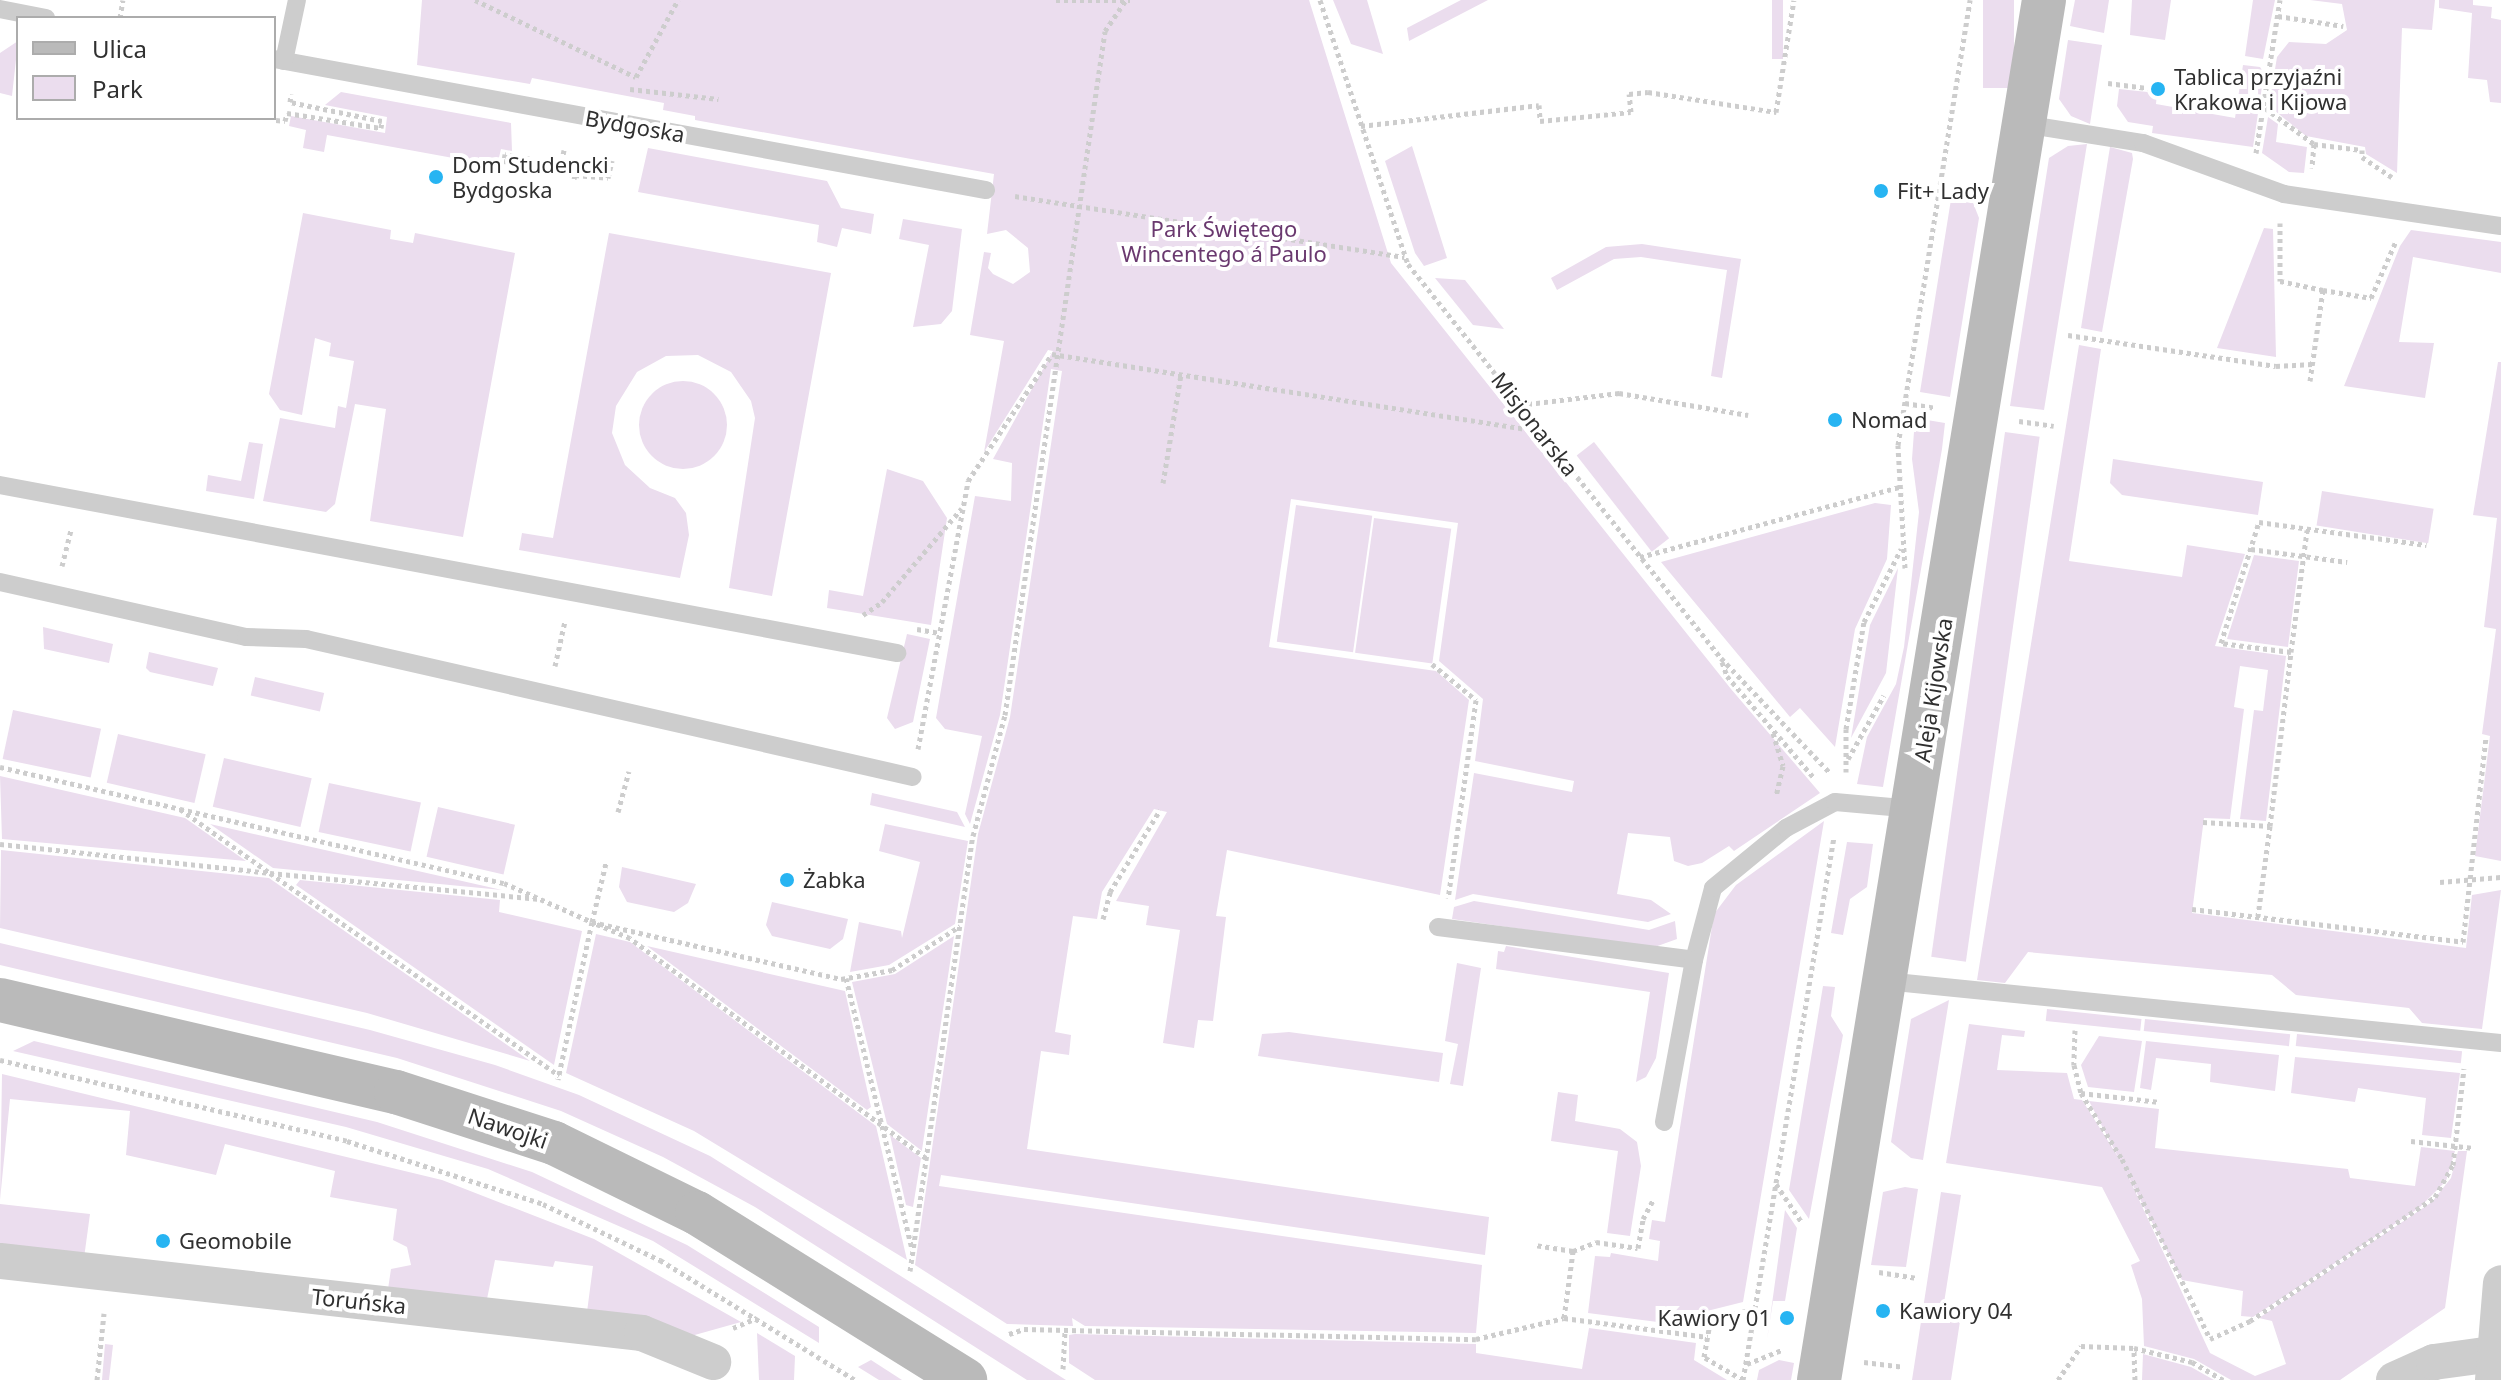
<!DOCTYPE html>
<html>
<head>
<meta charset="utf-8">
<style>
	body { margin:0 }
	#map { position:relative; width:2501px; height:1380px; overflow:hidden; background:#fff; font-family:"Noto Sans",sans-serif }
	div>[style] { position:absolute }
	.green>* { inset:0; background:#ebddee; transform-origin:0 0 }
	.round { border-radius:50% }
	.path>* { height:5px; margin-top:-2.5px; transform-origin:0; background:repeating-linear-gradient(90deg,#cdcdcd 0 4px,transparent 0 8px) }
	.lane>* { height:18px; margin:-9px; padding:0 9px; transform-origin:9px; border-radius:9px; background:#cdcdcd }
	.street>* { height:36px; margin:-18px; padding:0 18px; transform-origin:18px; border-radius:18px; background:#cdcdcd }
	.secondary>* { height:44px; margin:-22px; padding:0 22px; transform-origin:22px; border-radius:22px; background:#bababa }
	.dots>* { width:22px; height:22px; translate:-50% -50%; box-sizing:border-box; border:4px solid #fff; border-radius:50% }
	span { translate:-50% -50%; white-space:nowrap; text-align:center; line-height:1.15; -webkit-text-stroke:8px #fff; paint-order:stroke }
	.poi-label { font-size:22px; color:#303030 }
	.left { translate:0 -50%; text-align:left }
	.right { translate:-100% -50%; text-align:right }
	.street-label { font-size:22px; color:#303030 }
	.park-label { font-size:22px; color:#6a396f }
	.legend { position:absolute; left:16px; top:16px; width:260px; height:104px; box-sizing:border-box; background:#fff; border:2px solid #acacac; margin:0; padding:10px 14px; list-style:none; font-size:24px; color:#303030 }
	.legend li { display:flex; align-items:center; gap:16px; height:40px }
	.legend b { width:40px; border:2px solid #acacac }
</style>
</head>
<body>
<div id="map">
	<div class="green">
		<div style="clip-path:polygon(422px 0,1309px 0,1391px 263px,1731px 689px,1820px 793px,1734px 851px,1729px 846px,1702px 863px,1688px 866px,1674px 861px,1670px 837px,1628px 833px,1617px 894px,1651px 900px,1671px 914px,1648px 922px,1473px 894px,1455px 900px,1474px 773px,1572px 792px,1574px 781px,1475px 761px,1483px 699px,1439px 661px,1458px 523px,1291px 499px,1269px 647px,1436px 671px,1469px 700px,1440px 895px,1227px 850px,1216px 916px,1226px 917px,1213px 1021px,1198px 1020px,1194px 1048px,1163px 1043px,1180px 930px,1146px 925px,1149px 906px,1116px 901px,1167px 812px,1154px 809px,1102px 892px,1097px 919px,1073px 916px,1055px 1032px,1071px 1035px,1069px 1055px,1041px 1051px,1027px 1149px,1489px 1217px,1485px 1255px,941px 1175px,939px 1186px,1482px 1265px,1476px 1333px,1085px 1326px,1072px 1318px,1073px 1326px,1007px 1324px,915px 1265px,978px 834px,1010px 717px,1062px 371px,1051px 369px,1000px 715px,970px 824px,965px 814px,982px 736px,945px 729px,936px 718px,975px 496px,1011px 501px,1012px 463px,993px 459px,1053px 351px,1048px 350px,984px 452px,1004px 341px,970px 335px,984px 252px,991px 253px,988px 268px,993px 274px,1013px 284px,1030px 272px,1028px 248px,1006px 230px,987px 234px,994px 174px,695px 120px,695px 116px,663px 110px,664px 103px,532px 78px,530px 84px,417px 65px)"></div>
		<div style="clip-path:polygon(1333px 0,1367px 0,1383px 54px,1351px 44px)"></div>
		<div style="clip-path:polygon(1461px 0,1488px 0,1409px 41px,1407px 28px)"></div>
		<div style="left:1772px;top:0;width:11px;height:59px"></div>
		<div style="left:1983px;top:0;width:31px;height:88px"></div>
		<div style="clip-path:polygon(2075px 0,2109px 0,2104px 33px,2070px 26px)"></div>
		<div style="clip-path:polygon(2132px 0,2171px 0,2165px 40px,2130px 35px)"></div>
		<div style="clip-path:polygon(2253px 0,2275px 0,2263px 59px,2245px 56px)"></div>
		<div style="clip-path:polygon(2310px 0,2435px 0,2432px 30px,2402px 28px,2397px 173px,2366px 154px,2365px 147px,2306px 136px,2269px 106px,2277px 57px,2289px 42px,2326px 44px,2347px 30px,2342px 4px)"></div>
		<div style="clip-path:polygon(2439px 0,2473px 0,2473px 5px,2492px 7px,2491px 18px,2501px 20px,2501px 103px,2490px 102px,2487px 80px,2468px 78px,2472px 13px,2439px 8px)"></div>
		<div style="clip-path:polygon(2068px 40px,2102px 45px,2090px 124px,2071px 116px,2059px 99px)"></div>
		<div style="clip-path:polygon(18px 41px,12px 96px,0 93px,0 53px)"></div>
		<div style="clip-path:polygon(2243px 65px,2260px 67px,2264px 73px,2253px 147px,2152px 133px,2153px 126px,2128px 122px,2117px 106px,2119px 89px,2157px 93px,2156px 104px,2235px 118px)"></div>
		<div style="clip-path:polygon(341px 92px,511px 123px,512px 151px,501px 149px,497px 166px,327px 135px,324px 152px,303px 148px,306px 130px,289px 126px,291px 116px,385px 133px,387px 117px,325px 105px)"></div>
		<div style="clip-path:polygon(2268px 117px,2278px 124px,2276px 142px,2307px 147px,2304px 173px,2289px 172px,2262px 153px)"></div>
		<div style="clip-path:polygon(2087px 144px,2044px 410px,2010px 406px,2049px 158px,2068px 146px)"></div>
		<div style="clip-path:polygon(1412px 146px,1447px 258px,1424px 266px,1415px 253px,1385px 161px)"></div>
		<div style="clip-path:polygon(2110px 147px,2132px 153px,2133px 159px,2102px 332px,2081px 328px)"></div>
		<div style="clip-path:polygon(648px 148px,827px 181px,841px 208px,874px 214px,871px 234px,842px 228px,837px 247px,817px 242px,819px 225px,638px 192px)"></div>
		<div style="clip-path:polygon(1953px 187px,1970px 195px,1979px 218px,1950px 397px,1920px 392px)"></div>
		<div style="clip-path:polygon(303px 213px,391px 230px,390px 239px,413px 243px,415px 233px,515px 253px,463px 537px,370px 521px,386px 409px,355px 404px,335px 504px,326px 512px,263px 501px,280px 418px,335px 428px,338px 406px,346px 408px,354px 361px,329px 356px,331px 343px,315px 338px,302px 415px,280px 410px,269px 394px)"></div>
		<div style="clip-path:polygon(903px 219px,962px 229px,952px 311px,941px 324px,913px 327px,929px 245px,899px 239px)"></div>
		<div style="clip-path:polygon(2264px 228px,2273px 229px,2276px 357px,2217px 348px)"></div>
		<div style="clip-path:polygon(2411px 230px,2501px 242px,2501px 273px,2413px 257px,2399px 342px,2434px 343px,2425px 398px,2344px 386px,2400px 246px)"></div>
		<div style="clip-path:polygon(609px 233px,831px 273px,772px 596px,729px 588px,755px 418px,751px 401px,731px 372px,698px 355px,666px 356px,637px 372px,616px 406px,612px 433px,625px 465px,650px 488px,675px 498px,686px 513px,689px 535px,680px 578px,519px 550px,522px 533px,553px 538px)"></div>
		<div style="clip-path:polygon(1642px 244px,1741px 259px,1722px 378px,1711px 376px,1727px 270px,1641px 257px,1614px 259px,1557px 290px,1551px 278px,1606px 247px)"></div>
		<div style="clip-path:polygon(1435px 278px,1465px 280px,1504px 329px,1473px 325px)"></div>
		<div style="clip-path:polygon(2079px 345px,2101px 349px,2069px 561px,2182px 577px,2187px 545px,2245px 554px,2215px 646px,2286px 656px,2266px 821px,2240px 819px,2254px 710px,2263px 711px,2268px 670px,2240px 666px,2234px 707px,2244px 709px,2230px 819px,2204px 818px,2192px 913px,2466px 948px,2472px 895px,2501px 890px,2482px 1029px,2422px 1023px,2409px 1008px,2296px 995px,2272px 975px,2028px 952px,2005px 983px,1977px 980px)"></div>
		<div style="clip-path:polygon(2498px 362px,2501px 362px,2501px 861px,2475px 856px,2490px 736px,2482px 734px,2496px 629px,2484px 627px,2497px 518px,2473px 515px)"></div>
		<div class="round" style="left:639px;top:381px;width:88px;height:88px"></div>
		<div style="clip-path:polygon(1915px 418px,1945px 423px,1942px 449px,1883px 787px,1857px 784px,1867px 737px,1896px 684px,1904px 647px,1919px 512px,1912px 459px)"></div>
		<div style="left:2005px;top:432px;width:35px;height:530px;rotate:8deg"></div>
		<div style="clip-path:polygon(249px 442px,263px 444px,254px 499px,206px 491px,208px 475px,241px 481px)"></div>
		<div style="left:1594px;top:442px;width:122px;height:22px;rotate:52deg"></div>
		<div style="clip-path:polygon(2113px 459px,2263px 482px,2258px 515px,2122px 495px,2110px 483px)"></div>
		<div style="clip-path:polygon(887px 469px,923px 481px,947px 518px,931px 625px,827px 608px,829px 590px,863px 596px)"></div>
		<div style="left:2322px;top:491px;width:113px;height:35px;rotate:9deg"></div>
		<div style="clip-path:polygon(1875px 503px,1891px 505px,1887px 559px,1855px 629px,1835px 747px,1800px 708px,1790px 717px,1661px 562px)"></div>
		<div style="left:1296px;top:505px;width:77px;height:138px;rotate:8deg"></div>
		<div style="left:1374px;top:518px;width:78px;height:136px;rotate:8deg"></div>
		<div style="clip-path:polygon(2254px 555px,2299px 561px,2288px 647px,2227px 639px)"></div>
		<div style="clip-path:polygon(1898px 568px,1886px 673px,1851px 738px,1870px 625px)"></div>
		<div style="clip-path:polygon(43px 627px,113px 644px,109px 663px,44px 649px)"></div>
		<div style="clip-path:polygon(907px 634px,930px 639px,913px 722px,895px 729px,887px 718px)"></div>
		<div style="clip-path:polygon(149px 652px,218px 668px,213px 686px,150px 672px,146px 668px)"></div>
		<div style="left:255px;top:677px;width:71px;height:19px;rotate:13deg"></div>
		<div style="left:13px;top:710px;width:90px;height:50px;rotate:12deg"></div>
		<div style="left:118px;top:734px;width:90px;height:50px;rotate:13deg"></div>
		<div style="left:224px;top:758px;width:90px;height:50px;rotate:13deg"></div>
		<div style="clip-path:polygon(0 776px,185px 818px,246px 861px,2px 839px)"></div>
		<div style="left:329px;top:783px;width:94px;height:50px;rotate:12deg"></div>
		<div style="clip-path:polygon(872px 793px,957px 812px,965px 827px,870px 805px)"></div>
		<div style="left:438px;top:807px;width:79px;height:51px;rotate:13deg"></div>
		<div style="clip-path:polygon(1824px 821px,1743px 1302px,1707px 1311px,1704px 1328px,1588px 1313px,1595px 1256px,1610px 1257px,1611px 1253px,1658px 1261px,1660px 1241px,1649px 1239px,1652px 1220px,1665px 1222px,1714px 914px,1736px 885px)"></div>
		<div style="clip-path:polygon(210px 824px,502px 890px,273px 868px)"></div>
		<div style="clip-path:polygon(885px 824px,968px 841px,955px 924px,889px 965px,850px 972px,859px 922px,901px 931px,902px 938px,920px 862px,879px 851px)"></div>
		<div style="clip-path:polygon(1847px 842px,1873px 844px,1867px 887px,1850px 899px,1843px 935px,1831px 933px)"></div>
		<div style="clip-path:polygon(1px 850px,269px 878px,530px 1061px,367px 1013px,0 928px)"></div>
		<div style="clip-path:polygon(622px 867px,696px 884px,688px 903px,674px 912px,627px 902px,619px 887px)"></div>
		<div style="clip-path:polygon(300px 880px,500px 900px,499px 912px,582px 931px,554px 1065px,296px 885px)"></div>
		<div style="clip-path:polygon(1474px 901px,1649px 930px,1675px 921px,1677px 939px,1652px 948px,1452px 919px,1454px 907px)"></div>
		<div style="clip-path:polygon(772px 902px,848px 919px,843px 939px,830px 949px,772px 936px,766px 925px)"></div>
		<div style="clip-path:polygon(596px 934px,630px 942px,876px 1126px,907px 1260px,694px 1131px,566px 1073px)"></div>
		<div style="clip-path:polygon(954px 936px,922px 1150px,922px 1151px,887px 1124px,852px 982px,895px 974px)"></div>
		<div style="clip-path:polygon(0 943px,370px 1030px,495px 1065px,579px 1095px,710px 1156px,1066px 1380px,1027px 1380px,755px 1207px,663px 1157px,561px 1111px,397px 1058px,0 965px)"></div>
		<div style="clip-path:polygon(647px 946px,845px 991px,871px 1107px,867px 1110px)"></div>
		<div style="clip-path:polygon(1506px 946px,1669px 973px,1656px 1058px,1646px 1077px,1636px 1082px,1650px 992px,1496px 969px,1498px 951px,1504px 952px)"></div>
		<div style="clip-path:polygon(1457px 963px,1481px 968px,1463px 1086px,1450px 1084px,1458px 1044px,1445px 1041px)"></div>
		<div style="clip-path:polygon(1823px 986px,1835px 987px,1831px 1016px,1843px 1035px,1809px 1219px,1789px 1190px)"></div>
		<div style="clip-path:polygon(1949px 1000px,1923px 1160px,1911px 1158px,1891px 1142px,1911px 1019px)"></div>
		<div style="left:2047px;top:1009px;width:95px;height:12px;rotate:6deg"></div>
		<div style="left:2145px;top:1019px;width:146px;height:12px;rotate:6deg"></div>
		<div style="clip-path:polygon(1969px 1024px,2025px 1031px,2024px 1037px,2002px 1035px,1997px 1070px,2067px 1073px,2074px 1099px,2082px 1100px,2122px 1163px,2210px 1353px,2255px 1376px,2286px 1364px,2272px 1321px,2259px 1318px,2432px 1202px,2451px 1178px,2458px 1151px,2467px 1151px,2445px 1308px,2340px 1380px,2231px 1380px,2194px 1359px,2144px 1346px,2142px 1299px,2131px 1265px,2140px 1261px,2102px 1187px,1946px 1163px)"></div>
		<div style="clip-path:polygon(1289px 1032px,1443px 1053px,1439px 1082px,1258px 1056px,1262px 1034px)"></div>
		<div style="left:2297px;top:1034px;width:166px;height:12px;rotate:6deg"></div>
		<div style="clip-path:polygon(2099px 1036px,2142px 1041px,2134px 1092px,2088px 1087px,2081px 1065px)"></div>
		<div style="clip-path:polygon(34px 1041px,377px 1122px,532px 1172px,687px 1245px,819px 1327px,819px 1343px,653px 1241px,488px 1169px,346px 1127px,13px 1051px)"></div>
		<div style="clip-path:polygon(2146px 1041px,2279px 1055px,2275px 1091px,2210px 1082px,2211px 1064px,2156px 1058px,2151px 1090px,2140px 1088px)"></div>
		<div style="clip-path:polygon(2295px 1057px,2460px 1073px,2451px 1138px,2422px 1135px,2426px 1098px,2358px 1088px,2355px 1102px,2291px 1093px)"></div>
		<div style="clip-path:polygon(2px 1074px,442px 1180px,594px 1239px,741px 1322px,684px 1338px,587px 1312px,593px 1266px,555px 1261px,553px 1267px,495px 1260px,487px 1299px,388px 1289px,391px 1269px,411px 1265px,407px 1247px,393px 1240px,397px 1209px,330px 1197px,335px 1171px,225px 1144px,216px 1175px,126px 1155px,130px 1111px,10px 1099px,0 1200px)"></div>
		<div style="clip-path:polygon(1558px 1092px,1578px 1095px,1575px 1121px,1620px 1129px,1637px 1142px,1641px 1166px,1630px 1236px,1607px 1233px,1618px 1151px,1551px 1141px)"></div>
		<div style="clip-path:polygon(2089px 1101px,2159px 1109px,2155px 1148px,2348px 1169px,2350px 1178px,2415px 1186px,2421px 1147px,2455px 1151px,2446px 1181px,2419px 1208px,2253px 1317px,2241px 1316px,2243px 1291px,2182px 1280px)"></div>
		<div style="clip-path:polygon(890px 1135px,921px 1158px,913px 1207px,906px 1205px)"></div>
		<div style="clip-path:polygon(1905px 1187px,1918px 1189px,1906px 1267px,1871px 1265px,1883px 1192px)"></div>
		<div style="clip-path:polygon(1941px 1192px,1961px 1195px,1944px 1303px,1962px 1308px,1951px 1380px,1912px 1380px)"></div>
		<div style="clip-path:polygon(0 1204px,90px 1214px,84px 1258px,0 1245px)"></div>
		<div style="clip-path:polygon(1785px 1210px,1797px 1228px,1785px 1301px,1773px 1301px,1767px 1340px)"></div>
		<div style="clip-path:polygon(1589px 1328px,1696px 1343px,1694px 1360px,1727px 1380px,1095px 1380px,1069px 1363px,1069px 1335px,1075px 1334px,1476px 1344px,1476px 1353px,1582px 1369px)"></div>
		<div style="clip-path:polygon(757px 1333px,795px 1356px,794px 1380px,759px 1380px)"></div>
		<div style="clip-path:polygon(105px 1344px,113px 1345px,109px 1380px,102px 1380px)"></div>
		<div style="clip-path:polygon(2143px 1354px,2191px 1367px,2214px 1380px,2142px 1380px)"></div>
		<div style="clip-path:polygon(871px 1360px,902px 1380px,879px 1380px,858px 1367px)"></div>
		<div style="clip-path:polygon(1779px 1360px,1794px 1363px,1791px 1380px,1757px 1380px,1759px 1370px)"></div>
	</div>
	<div class="path">
		<div style="left:475px;top:0;width:178px;rotate:25.6deg"></div>
		<div style="left:636px;top:77px;width:88px;rotate:-61.4deg"></div>
		<div style="left:1056px;top:0;width:74px"></div>
		<div style="left:1320px;top:0;width:278px;rotate:71.6deg"></div>
		<div style="left:1408px;top:264px;width:503px;rotate:51.54deg"></div>
		<div style="left:1721px;top:658px;width:157px;rotate:46.5deg"></div>
		<div style="left:2278px;top:16px;width:66px;rotate:8.7deg"></div>
		<div style="left:120px;top:18px;width:18px;rotate:-81deg"></div>
		<div style="left:2108px;top:83px;width:47px;rotate:7.3deg"></div>
		<div style="left:630px;top:89px;width:89px;rotate:6.5deg"></div>
		<div style="left:2265px;top:108px;width:61px;rotate:36.3deg"></div>
		<div style="left:2314px;top:144px;width:24px;rotate:95deg"></div>
		<div style="left:276px;top:120px;width:9px;rotate:6deg"></div>
		<div style="left:285px;top:121px;width:8px;rotate:-76deg"></div>
		<div style="left:287px;top:113px;width:95px;rotate:9.1deg"></div>
		<div style="left:381px;top:128px;width:7px;rotate:-82deg"></div>
		<div style="left:382px;top:121px;width:94px;rotate:-168.3deg"></div>
		<div style="left:290px;top:102px;width:8px;rotate:-83deg"></div>
		<div style="left:1361px;top:126px;width:179px;rotate:-6.7deg"></div>
		<div style="left:1539px;top:105px;width:16px;rotate:86deg"></div>
		<div style="left:1540px;top:121px;width:91px;rotate:-5.6deg"></div>
		<div style="left:1631px;top:112px;width:18px;rotate:-96deg"></div>
		<div style="left:1629px;top:94px;width:19px;rotate:-6deg"></div>
		<div style="left:1648px;top:92px;width:130px;rotate:8.9deg"></div>
		<div style="left:1776px;top:112px;width:113px;rotate:-80.9deg"></div>
		<div style="left:2314px;top:144px;width:48px;rotate:7.1deg"></div>
		<div style="left:2362px;top:150px;width:7px;rotate:90deg"></div>
		<div style="left:2362px;top:157px;width:36px;rotate:34deg"></div>
		<div style="left:564px;top:150px;width:15px;rotate:101deg"></div>
		<div style="left:561px;top:165px;width:57px;rotate:-168.9deg"></div>
		<div style="left:505px;top:154px;width:7px;rotate:98deg"></div>
		<div style="left:504px;top:161px;width:72px;rotate:11.2deg"></div>
		<div style="left:575px;top:175px;width:4px;rotate:104deg"></div>
		<div style="left:2256px;top:153px;width:155px;rotate:-81.1deg"></div>
		<div style="left:575px;top:175px;width:33px;rotate:5deg"></div>
		<div style="left:608px;top:178px;width:18px;rotate:-77deg"></div>
		<div style="left:1015px;top:196px;width:394px;rotate:8.9deg"></div>
		<div style="left:2280px;top:223px;width:58px;rotate:90deg"></div>
		<div style="left:2280px;top:281px;width:44px;rotate:11.8deg"></div>
		<div style="left:2068px;top:335px;width:210px;rotate:8.5deg"></div>
		<div style="left:2276px;top:366px;width:36px;rotate:-3deg"></div>
		<div style="left:2310px;top:381px;width:92px;rotate:-81.9deg"></div>
		<div style="left:2323px;top:290px;width:49px;rotate:9.5deg"></div>
		<div style="left:2371px;top:298px;width:62px;rotate:-66.3deg"></div>
		<div style="left:1905px;top:403px;width:30px;rotate:9deg"></div>
		<div style="left:1520px;top:405px;width:100px;rotate:-6.9deg"></div>
		<div style="left:1619px;top:393px;width:131px;rotate:9.7deg"></div>
		<div style="left:2019px;top:421px;width:35px;rotate:8deg"></div>
		<div style="left:1163px;top:483px;width:110px;rotate:-80.6deg"></div>
		<div style="left:2251px;top:549px;width:97px;rotate:7.7deg"></div>
		<div style="left:1640px;top:557px;width:272px;rotate:-15.1deg"></div>
		<div style="left:62px;top:566px;width:38px;rotate:-76deg"></div>
		<div style="left:1905px;top:568px;width:123px;rotate:-93.3deg"></div>
		<div style="left:1898px;top:445px;width:451px;rotate:-80.8deg"></div>
		<div style="left:863px;top:615px;width:23px;rotate:-34deg"></div>
		<div style="left:882px;top:602px;width:123px;rotate:-49.6deg"></div>
		<div style="left:917px;top:629px;width:23px;rotate:10deg"></div>
		<div style="left:2291px;top:652px;width:123px;rotate:-82.5deg"></div>
		<div style="left:1722px;top:662px;width:15px;rotate:70deg"></div>
		<div style="left:1727px;top:676px;width:135px;rotate:49.5deg"></div>
		<div style="left:1432px;top:664px;width:57px;rotate:39.3deg"></div>
		<div style="left:1476px;top:700px;width:200px;rotate:98deg"></div>
		<div style="left:555px;top:666px;width:46px;rotate:-77.5deg"></div>
		<div style="left:1773px;top:733px;width:34px;rotate:73deg"></div>
		<div style="left:1783px;top:766px;width:31px;rotate:103deg"></div>
		<div style="left:918px;top:749px;width:273px;rotate:-79.4deg"></div>
		<div style="left:968px;top:481px;width:152px;rotate:-56.5deg"></div>
		<div style="left:1052px;top:354px;width:493px;rotate:9deg"></div>
		<div style="left:1848px;top:759px;width:73px;rotate:-60.6deg"></div>
		<div style="left:0;top:767px;width:185px;rotate:13.1deg"></div>
		<div style="left:180px;top:809px;width:110px;rotate:35.4deg"></div>
		<div style="left:270px;top:873px;width:271px;rotate:5.5deg"></div>
		<div style="left:1846px;top:772px;width:43px;rotate:-90deg"></div>
		<div style="left:1846px;top:729px;width:109px;rotate:-80.5deg"></div>
		<div style="left:1864px;top:622px;width:82px;rotate:-63.1deg"></div>
		<div style="left:180px;top:809px;width:332px;rotate:12.9deg"></div>
		<div style="left:504px;top:883px;width:96px;rotate:23.9deg"></div>
		<div style="left:592px;top:922px;width:161px;rotate:102.2deg"></div>
		<div style="left:618px;top:812px;width:42px;rotate:-75deg"></div>
		<div style="left:2203px;top:822px;width:67px;rotate:3.4deg"></div>
		<div style="left:2270px;top:826px;width:91px;rotate:97.6deg"></div>
		<div style="left:2270px;top:826px;width:175px;rotate:-83.1deg"></div>
		<div style="left:2291px;top:652px;width:71px;rotate:-172.7deg"></div>
		<div style="left:2221px;top:643px;width:127px;rotate:-72.6deg"></div>
		<div style="left:2259px;top:522px;width:169px;rotate:7.8deg"></div>
		<div style="left:0;top:844px;width:272px;rotate:6.1deg"></div>
		<div style="left:270px;top:873px;width:353px;rotate:35deg"></div>
		<div style="left:2440px;top:882px;width:61px;rotate:-4.7deg"></div>
		<div style="left:2192px;top:909px;width:273px;rotate:6.9deg"></div>
		<div style="left:2463px;top:942px;width:205px;rotate:-83.6deg"></div>
		<div style="left:1103px;top:919px;width:28px;rotate:-75deg"></div>
		<div style="left:1110px;top:892px;width:96px;rotate:-58.6deg"></div>
		<div style="left:592px;top:922px;width:61px;rotate:-76.7deg"></div>
		<div style="left:846px;top:978px;width:279px;rotate:76.3deg"></div>
		<div style="left:2075px;top:1030px;width:35px;rotate:92deg"></div>
		<div style="left:2074px;top:1065px;width:29px;rotate:76deg"></div>
		<div style="left:2081px;top:1093px;width:79px;rotate:6.6deg"></div>
		<div style="left:0;top:1060px;width:356px;rotate:13.1deg"></div>
		<div style="left:347px;top:1141px;width:206px;rotate:17.8deg"></div>
		<div style="left:543px;top:1204px;width:130px;rotate:25.6deg"></div>
		<div style="left:660px;top:1260px;width:229px;rotate:31.6deg"></div>
		<div style="left:2081px;top:1093px;width:78px;rotate:58.2deg"></div>
		<div style="left:2122px;top:1159px;width:200px;rotate:63.9deg"></div>
		<div style="left:2210px;top:1339px;width:44px;rotate:-24.2deg"></div>
		<div style="left:2250px;top:1321px;width:223px;rotate:-33.8deg"></div>
		<div style="left:2435px;top:1197px;width:37px;rotate:-61deg"></div>
		<div style="left:2453px;top:1165px;width:97px;rotate:-83.5deg"></div>
		<div style="left:2411px;top:1141px;width:63px;rotate:6.3deg"></div>
		<div style="left:926px;top:1158px;width:369px;rotate:-143.4deg"></div>
		<div style="left:630px;top:938px;width:41px;rotate:-157.2deg"></div>
		<div style="left:592px;top:922px;width:255px;rotate:12.9deg"></div>
		<div style="left:841px;top:979px;width:52px;rotate:-10deg"></div>
		<div style="left:892px;top:970px;width:81px;rotate:-32.9deg"></div>
		<div style="left:1776px;top:1184px;width:45px;rotate:56deg"></div>
		<div style="left:1573px;top:1251px;width:25px;rotate:-21deg"></div>
		<div style="left:1596px;top:1242px;width:42px;rotate:8.1deg"></div>
		<div style="left:1638px;top:1248px;width:29px;rotate:-80deg"></div>
		<div style="left:1643px;top:1219px;width:21px;rotate:-62deg"></div>
		<div style="left:910px;top:1271px;width:440px;rotate:-81.8deg"></div>
		<div style="left:973px;top:836px;width:125px;rotate:-75.2deg"></div>
		<div style="left:1005px;top:715px;width:691px;rotate:-81.68deg"></div>
		<div style="left:1105px;top:31px;width:37px;rotate:-56deg"></div>
		<div style="left:1879px;top:1272px;width:37px;rotate:9deg"></div>
		<div style="left:1564px;top:1318px;width:145px;rotate:7.5deg"></div>
		<div style="left:733px;top:1328px;width:26px;rotate:-23deg"></div>
		<div style="left:1009px;top:1334px;width:16px;rotate:-18deg"></div>
		<div style="left:1024px;top:1329px;width:452px;rotate:1.3deg"></div>
		<div style="left:1476px;top:1339px;width:90px;rotate:-13.4deg"></div>
		<div style="left:1564px;top:1318px;width:68px;rotate:-82.3deg"></div>
		<div style="left:1573px;top:1251px;width:37px;rotate:-171deg"></div>
		<div style="left:1864px;top:1362px;width:39px;rotate:7deg"></div>
		<div style="left:1747px;top:1364px;width:38px;rotate:-22deg"></div>
		<div style="left:1063px;top:1369px;width:39px;rotate:-87deg"></div>
		<div style="left:97px;top:1380px;width:67px;rotate:-84deg"></div>
		<div style="left:1743px;top:1380px;width:551px;rotate:-80.49deg"></div>
		<div style="left:1743px;top:1380px;width:45px;rotate:-149.5deg"></div>
		<div style="left:1704px;top:1357px;width:39px;rotate:-80deg"></div>
		<div style="left:1711px;top:1319px;width:45px;rotate:-12.8deg"></div>
		<div style="left:2058px;top:1380px;width:41px;rotate:-55.9deg"></div>
		<div style="left:2081px;top:1346px;width:53px;rotate:2.2deg"></div>
		<div style="left:2135px;top:1380px;width:32px;rotate:-92deg"></div>
		<div style="left:2134px;top:1348px;width:60px;rotate:13.6deg"></div>
		<div style="left:2192px;top:1362px;width:36px;rotate:30deg"></div>
	</div>
	<div class="lane">
		<div style="left:0;top:9px;width:47px;rotate:11.1deg"></div>
		<div style="left:274px;top:59px;width:724px;rotate:10.43deg"></div>
		<div style="left:284px;top:61px;width:62px;rotate:-78deg"></div>
		<div style="left:2024px;top:124px;width:121px;rotate:9.1deg"></div>
		<div style="left:2143px;top:143px;width:150px;rotate:19.9deg"></div>
		<div style="left:2284px;top:194px;width:219px;rotate:8.4deg"></div>
		<div style="left:0;top:485px;width:913px;rotate:10.61deg"></div>
		<div style="left:0;top:582px;width:252px;rotate:12.6deg"></div>
		<div style="left:246px;top:637px;width:60px;rotate:1.9deg"></div>
		<div style="left:306px;top:639px;width:622px;rotate:12.81deg"></div>
		<div style="left:1438px;top:927px;width:258px;rotate:7.3deg"></div>
		<div style="left:1694px;top:960px;width:74px;rotate:-75.2deg"></div>
		<div style="left:1713px;top:888px;width:94px;rotate:-39.4deg"></div>
		<div style="left:1786px;top:828px;width:55px;rotate:-28deg"></div>
		<div style="left:1835px;top:802px;width:79px;rotate:5.1deg"></div>
		<div style="left:1885px;top:981px;width:619px;rotate:5.75deg"></div>
		<div style="left:1664px;top:1122px;width:165px;rotate:-79.5deg"></div>
	</div>
	<div class="street">
		<div style="left:0;top:1261px;width:646px;rotate:6.4deg"></div>
		<div style="left:642px;top:1333px;width:77px;rotate:22.2deg"></div>
		<div style="left:2394px;top:1380px;width:44px;rotate:-24.2deg"></div>
		<div style="left:2434px;top:1362px;width:60px;rotate:-7.7deg"></div>
		<div style="left:2493px;top:1380px;width:97px;rotate:-85.3deg"></div>
	</div>
	<div class="secondary">
		<div style="left:0;top:1000px;width:407px;rotate:13.1deg"></div>
		<div style="left:396px;top:1092px;width:166px;rotate:17.9deg"></div>
		<div style="left:554px;top:1143px;width:159px;rotate:26.1deg"></div>
		<div style="left:697px;top:1213px;width:316px;rotate:31.9deg"></div>
		<div style="left:1819px;top:1380px;width:1398px;rotate:-80.74deg"></div>
	</div>
	<div class="dots">
		<div style="left:2158px;top:89px;background:#27b4f2"></div>
		<div style="left:436px;top:177px;background:#27b4f2"></div>
		<div style="left:1881px;top:191px;background:#27b4f2"></div>
		<div style="left:1835px;top:420px;background:#27b4f2"></div>
		<div style="left:787px;top:880px;background:#27b4f2"></div>
		<div style="left:163px;top:1241px;background:#27b4f2"></div>
		<div style="left:1883px;top:1311px;background:#27b4f2"></div>
		<div style="left:1787px;top:1318px;background:#27b4f2"></div>
	</div>
	<div class="poi-label">
		<span class="left" style="left:2174px;top:89px">Tablica przyjaźni<br>Krakowa i Kijowa</span>
		<span class="left" style="left:452px;top:177px">Dom Studencki<br>Bydgoska</span>
		<span class="left" style="left:1897px;top:191px">Fit+ Lady</span>
		<span class="left" style="left:1851px;top:420px">Nomad</span>
		<span class="left" style="left:803px;top:880px">Żabka</span>
		<span class="left" style="left:179px;top:1241px">Geomobile</span>
		<span class="left" style="left:1899px;top:1311px">Kawiory 04</span>
		<span class="right" style="left:1771px;top:1318px">Kawiory 01</span>
	</div>
	<div class="street-label">
		<span style="left:635px;top:126px;rotate:10deg">Bydgoska</span>
		<span style="left:1535px;top:424px;rotate:52deg">Misjonarska</span>
		<span style="left:1933px;top:690px;rotate:-81deg">Aleja Kijowska</span>
		<span style="left:508px;top:1128px;rotate:19deg">Nawojki</span>
		<span style="left:359px;top:1301px;rotate:6deg">Toruńska</span>
	</div>
	<div class="park-label">
		<span style="left:1224px;top:241px">Park Świętego<br>Wincentego á Paulo</span>
	</div>
	<ul class="legend">
	<li><b style="height:10px;background:#bababa"></b>Ulica</li>
	<li><b style="height:22px;background:#ebddee"></b>Park</li>
	</ul>
</div>
</body>
</html>
